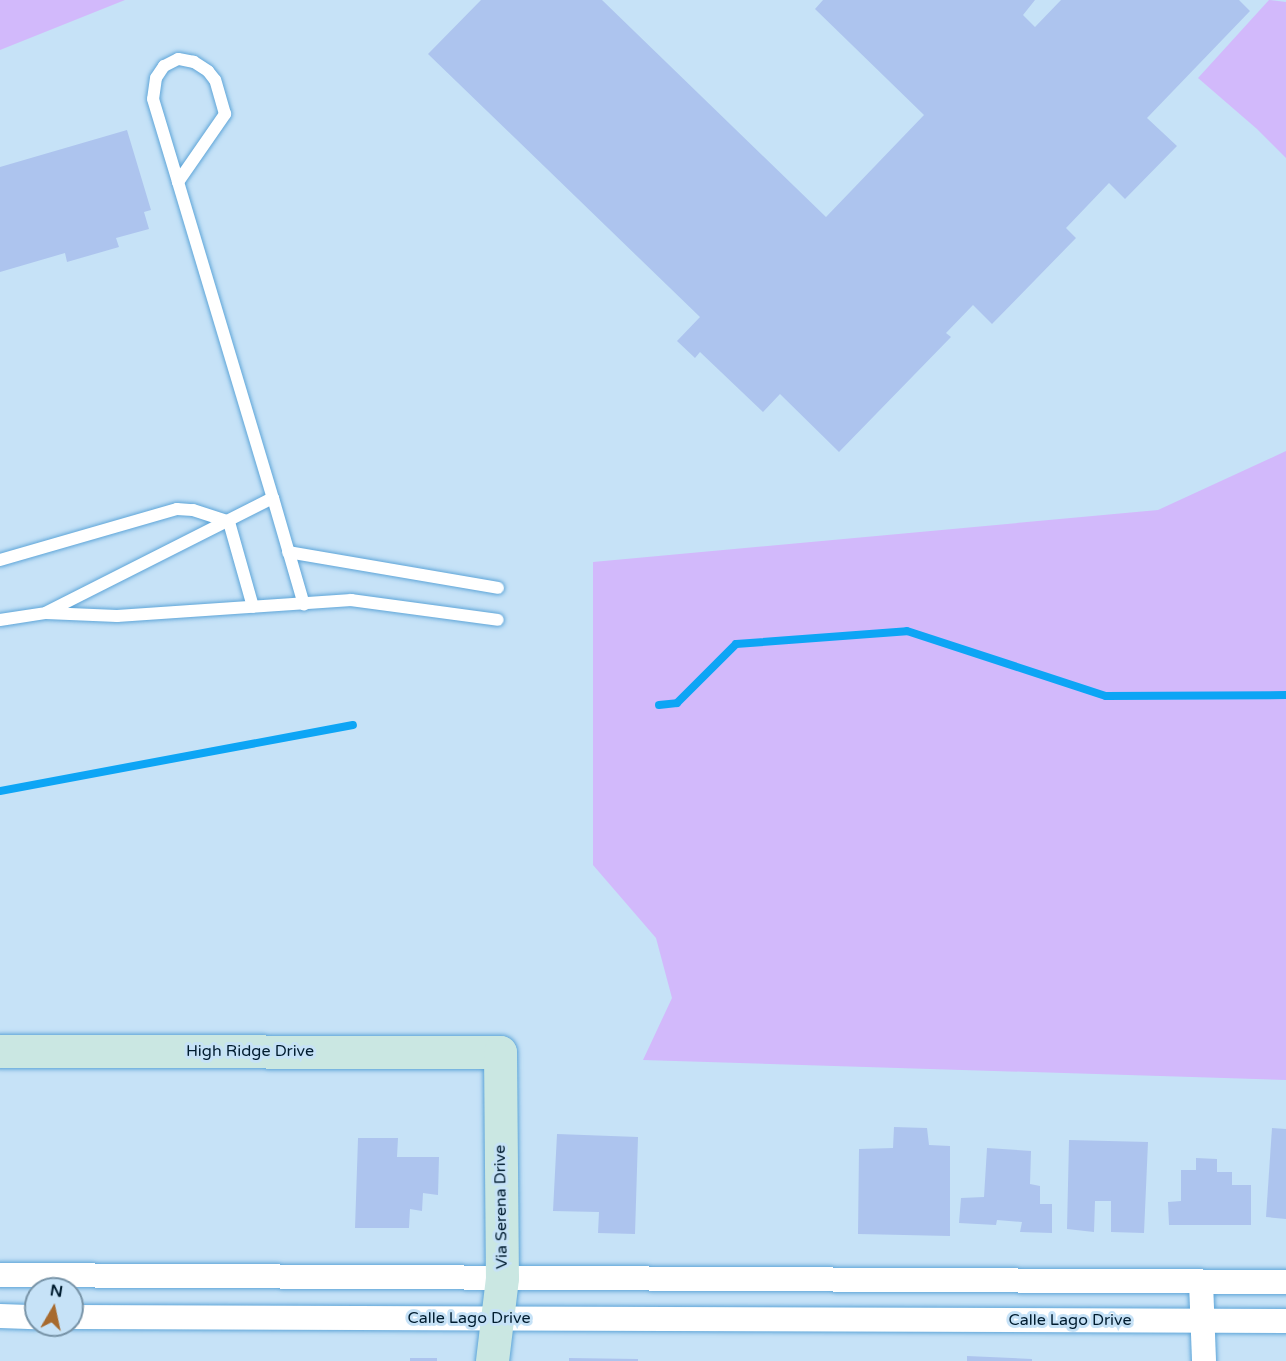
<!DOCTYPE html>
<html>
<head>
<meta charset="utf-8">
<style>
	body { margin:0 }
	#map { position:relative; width:1286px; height:1361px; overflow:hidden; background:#c6e2f7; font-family:"Varela Round",sans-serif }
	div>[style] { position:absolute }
	.green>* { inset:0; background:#d2b9fb }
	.stream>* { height:8px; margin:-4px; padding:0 4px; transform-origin:4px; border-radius:4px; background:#0da5f5 }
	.building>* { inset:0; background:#adc4ee; transform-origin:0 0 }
	.roads { filter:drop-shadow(0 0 2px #5ea5d8) drop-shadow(0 0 2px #5ea5d8) }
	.lane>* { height:12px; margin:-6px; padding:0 6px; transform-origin:6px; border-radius:6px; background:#fff }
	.street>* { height:24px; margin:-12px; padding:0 12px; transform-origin:12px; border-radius:12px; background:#fff }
	.secondary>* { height:33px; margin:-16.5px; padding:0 16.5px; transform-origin:16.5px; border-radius:16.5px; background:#cae7e2 }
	span { translate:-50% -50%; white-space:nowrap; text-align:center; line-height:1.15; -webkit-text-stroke:6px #c6e2f7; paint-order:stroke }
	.street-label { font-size:16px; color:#001c2f }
	.north { position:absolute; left:24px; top:1277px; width:60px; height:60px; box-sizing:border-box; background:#c6e2f7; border:2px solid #7793a7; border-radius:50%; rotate:9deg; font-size:16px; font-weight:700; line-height:24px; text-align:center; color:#001c2f }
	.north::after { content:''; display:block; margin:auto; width:21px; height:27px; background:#a76a2e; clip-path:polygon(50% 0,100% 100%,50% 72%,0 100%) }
</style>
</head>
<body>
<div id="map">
	<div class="green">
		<div style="clip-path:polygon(0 0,125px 0,0 50px)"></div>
		<div style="clip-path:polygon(1269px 0,1286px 2px,1286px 158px,1257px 129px,1198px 78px)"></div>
		<div style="clip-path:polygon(1286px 451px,1286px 1080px,643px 1060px,672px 998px,656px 938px,593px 865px,593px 562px,1158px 510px)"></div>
	</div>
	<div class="stream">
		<div style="left:659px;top:705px;width:18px;rotate:-6deg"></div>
		<div style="left:677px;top:703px;width:83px;rotate:-45deg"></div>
		<div style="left:736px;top:644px;width:171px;rotate:-4.3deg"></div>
		<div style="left:907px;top:631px;width:209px;rotate:18.1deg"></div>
		<div style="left:1106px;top:696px;width:180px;rotate:-0.3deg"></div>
		<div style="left:0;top:791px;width:359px;rotate:-10.6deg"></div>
	</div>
	<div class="building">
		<div style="clip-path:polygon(481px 0,602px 0,826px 217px,924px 115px,815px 9px,823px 0,1035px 0,1023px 15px,1035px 27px,1061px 0,1239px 0,1250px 11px,1147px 118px,1177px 146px,1125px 199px,1109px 183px,1066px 228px,1076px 238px,992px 324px,973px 305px,946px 333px,951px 337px,839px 452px,780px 394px,763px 412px,700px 352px,695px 358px,677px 341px,700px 317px,428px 54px)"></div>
		<div style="clip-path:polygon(127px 130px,151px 210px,144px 212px,149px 229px,116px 238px,119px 247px,67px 262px,65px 253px,0 272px,0 167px)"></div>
		<div style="clip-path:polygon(894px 1127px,927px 1128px,929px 1145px,950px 1146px,950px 1236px,858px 1234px,859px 1149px,893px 1148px)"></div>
		<div style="clip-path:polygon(1272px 1128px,1286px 1129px,1286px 1219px,1266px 1217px)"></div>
		<div style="clip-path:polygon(557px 1134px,638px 1137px,635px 1234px,598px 1233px,599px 1212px,553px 1211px)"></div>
		<div style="clip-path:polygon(358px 1138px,398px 1138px,397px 1157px,439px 1157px,438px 1195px,423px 1193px,422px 1211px,410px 1209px,409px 1228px,355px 1228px)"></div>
		<div style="clip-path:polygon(1069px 1140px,1148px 1142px,1144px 1233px,1111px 1232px,1111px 1201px,1095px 1201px,1094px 1232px,1067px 1229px)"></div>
		<div style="clip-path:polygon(987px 1148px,1031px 1151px,1030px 1184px,1040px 1186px,1040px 1204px,1052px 1204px,1052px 1233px,1020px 1232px,1022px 1222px,997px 1220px,996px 1225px,959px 1223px,961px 1198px,984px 1197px)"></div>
		<div style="clip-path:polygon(1196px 1158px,1217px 1159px,1217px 1172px,1232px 1172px,1232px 1185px,1251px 1185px,1251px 1225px,1169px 1225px,1168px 1202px,1181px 1201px,1181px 1170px,1196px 1170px)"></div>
		<div style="clip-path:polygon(967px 1356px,1032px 1359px,1032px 1361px,967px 1361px)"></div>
		<div style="left:410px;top:1358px;width:27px;height:3px"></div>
		<div style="clip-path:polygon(569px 1358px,638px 1359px,638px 1361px,569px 1361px)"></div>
	</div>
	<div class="roads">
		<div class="lane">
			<div style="left:178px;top:182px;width:83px;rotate:-55.3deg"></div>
			<div style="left:225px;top:114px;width:35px;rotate:-106deg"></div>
			<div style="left:215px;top:80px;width:11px;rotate:-128deg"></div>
			<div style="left:208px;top:71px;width:17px;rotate:-147deg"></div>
			<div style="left:194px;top:62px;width:16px;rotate:-169deg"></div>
			<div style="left:178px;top:59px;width:16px;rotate:153deg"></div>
			<div style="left:164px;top:66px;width:14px;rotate:124deg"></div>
			<div style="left:156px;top:78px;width:21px;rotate:98deg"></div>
			<div style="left:153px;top:99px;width:87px;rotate:73.2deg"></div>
			<div style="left:178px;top:182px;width:330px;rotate:73.3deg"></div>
			<div style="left:273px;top:498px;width:111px;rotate:73.8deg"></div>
			<div style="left:229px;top:522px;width:88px;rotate:74.2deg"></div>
			<div style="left:288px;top:552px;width:213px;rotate:9.7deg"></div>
			<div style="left:0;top:560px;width:184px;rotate:-16.1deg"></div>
			<div style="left:177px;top:509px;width:16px;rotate:4deg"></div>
			<div style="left:193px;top:510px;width:38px;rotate:18deg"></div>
			<div style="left:47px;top:612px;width:253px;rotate:-26.8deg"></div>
			<div style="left:0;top:620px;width:47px;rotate:-8.7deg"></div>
			<div style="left:46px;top:613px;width:71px;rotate:2.4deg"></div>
			<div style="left:117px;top:616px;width:235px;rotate:-3.9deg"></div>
			<div style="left:351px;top:600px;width:148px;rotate:7.7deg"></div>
		</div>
		<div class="street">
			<div style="left:0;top:1275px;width:1286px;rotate:0.31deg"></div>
			<div style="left:1201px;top:1282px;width:79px;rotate:87.8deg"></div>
			<div style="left:0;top:1316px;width:36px;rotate:2deg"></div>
			<div style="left:72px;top:1317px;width:1214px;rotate:0.19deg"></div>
		</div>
		<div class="secondary">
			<div style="left:0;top:1051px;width:500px;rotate:0.11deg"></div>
			<div style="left:500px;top:1052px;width:226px;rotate:89.5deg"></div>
			<div style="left:502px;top:1278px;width:84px;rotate:96.9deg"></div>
		</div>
	</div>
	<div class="street-label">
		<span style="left:250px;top:1051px">High Ridge Drive</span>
		<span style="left:501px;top:1207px;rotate:-91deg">Via Serena Drive</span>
		<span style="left:469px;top:1318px">Calle Lago Drive</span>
		<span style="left:1070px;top:1320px">Calle Lago Drive</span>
	</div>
	<div class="north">N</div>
</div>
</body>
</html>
